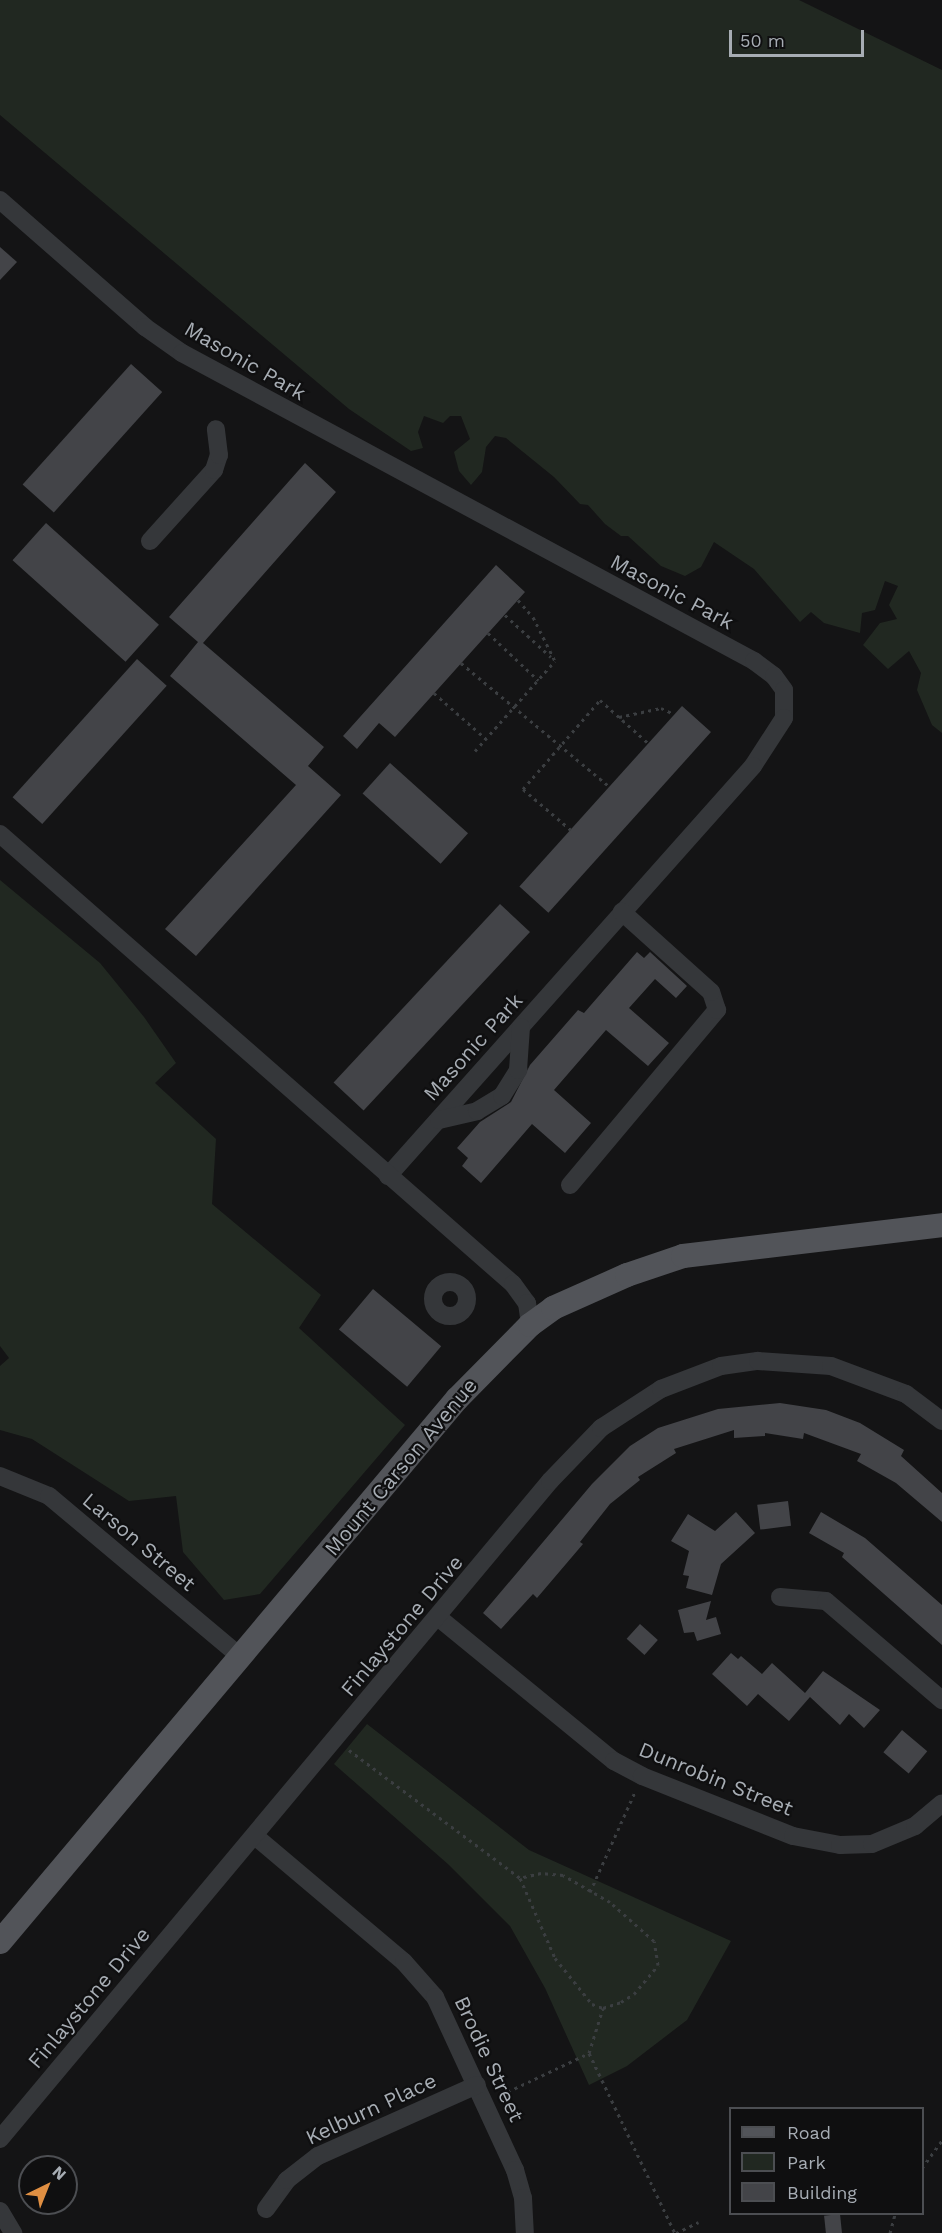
<!DOCTYPE html>
<html>
<head>
<meta charset="utf-8">
<style>
	body { margin:0 }
	#map { position:relative; width:942px; height:2233px; overflow:hidden; background:#141415; font-family:"Work Sans",sans-serif }
	div>[style] { position:absolute }
	.green>* { inset:0; background:#212821 }
	.building>* { inset:0; background:#434448; transform-origin:0 0 }
	.path>* { height:3px; margin-top:-1.5px; transform-origin:0; background:repeating-linear-gradient(90deg,#3b3e41 0 3px,transparent 0 7.5px) }
	.minor>* { height:18px; margin:-9px; padding:0 9px; transform-origin:9px; border-radius:9px; background:#35373a }
	.minor>.ring { margin:-9px; padding:0; box-sizing:content-box; background:none; border:18px solid #35373a; border-radius:50% }
	.major>* { height:24px; margin:-12px; padding:0 12px; transform-origin:12px; border-radius:12px; background:#525459 }
	span { translate:-50% -50%; white-space:nowrap; text-align:center; line-height:1.15; -webkit-text-stroke:4.5px #0f0f10; paint-order:stroke }
	.street-label { font-size:21px; color:#a7adb4 }
	.legend { position:absolute; left:729px; top:2107px; width:195px; height:108px; box-sizing:border-box; background:#0f0f10; border:2px solid #4c4e52; margin:0; padding:8px 10px; list-style:none; font-size:18px; color:#a7adb4 }
	.legend li { display:flex; align-items:center; gap:12px; height:30px }
	.legend b { width:30px; border:2px solid #4c4e52 }
	.north { position:absolute; left:18px; top:2155px; width:60px; height:60px; box-sizing:border-box; background:#0f0f10; border:2px solid #4c4e52; border-radius:50%; rotate:43deg; font-size:16px; font-weight:700; line-height:24px; text-align:center; color:#a7adb4 }
	.north::after { content:''; display:block; margin:auto; width:21px; height:27px; background:#e08f42; clip-path:polygon(50% 0,100% 100%,50% 72%,0 100%) }
	.scale { position:absolute; left:729px; top:30px; width:135px; height:27px; box-sizing:border-box; border:3px solid #a7adb4; border-top:0; padding-left:8px; font-size:18px; line-height:21px; white-space:nowrap; color:#a7adb4; -webkit-text-stroke:4px #0f0f10; paint-order:stroke }
</style>
</head>
<body>
<div id="map">
	<div class="green">
		<div style="clip-path:polygon(0 0,799px 0,942px 70px,942px 733px,932px 725px,917px 690px,921px 673px,909px 651px,888px 669px,863px 645px,880px 623px,897px 619px,889px 605px,898px 586px,885px 581px,875px 610px,862px 613px,860px 633px,824px 623px,811px 612px,800px 622px,754px 569px,714px 542px,701px 567px,685px 576px,661px 566px,628px 536px,621px 536px,605px 524px,588px 505px,580px 504px,554px 477px,506px 438px,495px 436px,486px 447px,482px 472px,471px 485px,459px 471px,454px 452px,470px 439px,461px 416px,450px 416px,443px 423px,424px 416px,418px 432px,423px 448px,411px 451px,349px 409px,0 115px)"></div>
		<div style="clip-path:polygon(0 880px,100px 963px,144px 1017px,176px 1063px,155px 1083px,216px 1139px,212px 1204px,321px 1295px,299px 1328px,405px 1425px,260px 1594px,224px 1600px,183px 1552px,176px 1496px,129px 1501px,32px 1439px,0 1430px,0 1366px,9px 1358px,0 1346px)"></div>
		<div style="clip-path:polygon(367px 1724px,529px 1850px,731px 1941px,687px 2020px,627px 2066px,589px 2085px,545px 1988px,510px 1926px,449px 1865px,334px 1764px)"></div>
	</div>
	<div class="building">
		<div style="clip-path:polygon(0 247px,17px 262px,0 280px)"></div>
		<div style="left:131px;top:364px;width:42px;height:162px;rotate:42deg"></div>
		<div style="clip-path:polygon(305px 463px,336px 492px,203px 643px,324px 747px,308px 766px,341px 795px,196px 956px,165px 929px,296px 785px,170px 676px,198px 642px,169px 617px)"></div>
		<div style="left:46px;top:523px;width:152px;height:50px;rotate:42deg"></div>
		<div style="clip-path:polygon(496px 565px,525px 592px,395px 737px,379px 723px,357px 749px,343px 736px)"></div>
		<div style="left:137px;top:659px;width:40px;height:186px;rotate:42deg"></div>
		<div style="left:682px;top:706px;width:39px;height:243px;rotate:42deg"></div>
		<div style="left:390px;top:763px;width:105px;height:41px;rotate:42deg"></div>
		<div style="left:500px;top:904px;width:41px;height:244px;rotate:43deg"></div>
		<div style="clip-path:polygon(637px 952px,644px 958px,650px 952px,687px 986px,676px 998px,655px 979px,629px 1008px,669px 1043px,648px 1066px,606px 1030px,554px 1090px,591px 1123px,565px 1153px,532px 1124px,481px 1183px,462px 1166px,468px 1158px,457px 1148px,480px 1122px,511px 1102px,530px 1065px,578px 1010px,584px 1013px)"></div>
		<div style="left:373px;top:1289px;width:89px;height:53px;rotate:40deg"></div>
		<div style="clip-path:polygon(780px 1403px,826px 1410px,860px 1423px,904px 1450px,901px 1456px,942px 1493px,942px 1522px,896px 1483px,857px 1461px,861px 1454px,804px 1433px,803px 1439px,765px 1433px,765px 1436px,734px 1438px,734px 1430px,674px 1449px,676px 1453px,638px 1477px,640px 1480px,610px 1504px,580px 1542px,583px 1544px,537px 1598px,533px 1594px,501px 1629px,483px 1613px,592px 1484px,630px 1446px,658px 1428px,718px 1409px)"></div>
		<div style="left:788px;top:1501px;width:25px;height:31px;rotate:83deg"></div>
		<div style="clip-path:polygon(736px 1512px,755px 1533px,721px 1564px,712px 1595px,686px 1588px,689px 1576px,683px 1575px,689px 1551px,671px 1541px,688px 1514px,715px 1531px)"></div>
		<div style="clip-path:polygon(821px 1512px,865px 1538px,942px 1605px,942px 1645px,842px 1557px,844px 1553px,809px 1533px)"></div>
		<div style="clip-path:polygon(711px 1601px,706px 1620px,716px 1617px,721px 1634px,697px 1641px,694px 1632px,684px 1633px,678px 1610px)"></div>
		<div style="left:640px;top:1624px;width:24px;height:20px;rotate:42deg"></div>
		<div style="clip-path:polygon(731px 1653px,738px 1659px,741px 1656px,762px 1674px,772px 1663px,805px 1693px,823px 1671px,880px 1710px,864px 1728px,849px 1714px,840px 1725px,810px 1697px,789px 1721px,758px 1694px,747px 1706px,712px 1674px)"></div>
		<div style="left:902px;top:1730px;width:33px;height:29px;rotate:40deg"></div>
		<div style="left:840px;top:2214px;width:19px;height:16px;rotate:84deg"></div>
	</div>
	<div class="path">
		<div style="left:518px;top:600px;width:23px;rotate:49deg"></div>
		<div style="left:533px;top:617px;width:49px;rotate:63.4deg"></div>
		<div style="left:505px;top:615px;width:62px;rotate:42.4deg"></div>
		<div style="left:488px;top:633px;width:69px;rotate:43.2deg"></div>
		<div style="left:461px;top:663px;width:194px;rotate:39.8deg"></div>
		<div style="left:434px;top:693px;width:69px;rotate:41.5deg"></div>
		<div style="left:619px;top:717px;width:43px;rotate:-12.1deg"></div>
		<div style="left:661px;top:708px;width:14px;rotate:25deg"></div>
		<div style="left:475px;top:751px;width:120px;rotate:-48.4deg"></div>
		<div style="left:571px;top:830px;width:63px;rotate:-139.5deg"></div>
		<div style="left:523px;top:789px;width:118px;rotate:-49.1deg"></div>
		<div style="left:600px;top:700px;width:64px;rotate:41.9deg"></div>
		<div style="left:349px;top:1750px;width:214px;rotate:36.8deg"></div>
		<div style="left:520px;top:1878px;width:87px;rotate:66.4deg"></div>
		<div style="left:555px;top:1958px;width:59px;rotate:51.2deg"></div>
		<div style="left:592px;top:2004px;width:12px;rotate:20deg"></div>
		<div style="left:603px;top:2008px;width:19px;rotate:-18deg"></div>
		<div style="left:621px;top:2002px;width:15px;rotate:-32deg"></div>
		<div style="left:634px;top:1994px;width:38px;rotate:-50deg"></div>
		<div style="left:658px;top:1965px;width:24px;rotate:-99deg"></div>
		<div style="left:654px;top:1941px;width:59px;rotate:-138.4deg"></div>
		<div style="left:610px;top:1902px;width:54px;rotate:-150.1deg"></div>
		<div style="left:563px;top:1875px;width:22px;rotate:-175deg"></div>
		<div style="left:541px;top:1873px;width:22px;rotate:167deg"></div>
		<div style="left:590px;top:1892px;width:110px;rotate:-65.8deg"></div>
		<div style="left:589px;top:2053px;width:199px;rotate:64.5deg"></div>
		<div style="left:501px;top:2095px;width:98px;rotate:-25.5deg"></div>
		<div style="left:589px;top:2053px;width:47px;rotate:-72.7deg"></div>
		<div style="left:922px;top:2168px;width:34px;rotate:-54deg"></div>
		<div style="left:676px;top:2233px;width:25px;rotate:-26deg"></div>
		<div style="left:890px;top:2233px;width:20px;rotate:-75deg"></div>
	</div>
	<div class="minor">
		<div style="left:0;top:200px;width:193px;rotate:41.2deg"></div>
		<div style="left:145px;top:327px;width:45px;rotate:35.1deg"></div>
		<div style="left:182px;top:353px;width:650px;rotate:28.3deg"></div>
		<div style="left:754px;top:661px;width:25px;rotate:37deg"></div>
		<div style="left:774px;top:676px;width:17px;rotate:54deg"></div>
		<div style="left:784px;top:690px;width:28px;rotate:90deg"></div>
		<div style="left:784px;top:718px;width:57px;rotate:122.9deg"></div>
		<div style="left:753px;top:766px;width:549px;rotate:131.68deg"></div>
		<div style="left:150px;top:541px;width:96px;rotate:-48deg"></div>
		<div style="left:214px;top:470px;width:16px;rotate:-72deg"></div>
		<div style="left:219px;top:455px;width:26px;rotate:-97deg"></div>
		<div style="left:0;top:834px;width:682px;rotate:41.26deg"></div>
		<div style="left:513px;top:1284px;width:24px;rotate:54deg"></div>
		<div style="left:527px;top:1303px;width:22px;rotate:82deg"></div>
		<div style="left:439px;top:1120px;width:39px;rotate:-13deg"></div>
		<div style="left:477px;top:1111px;width:29px;rotate:-31deg"></div>
		<div style="left:502px;top:1096px;width:31px;rotate:-58deg"></div>
		<div style="left:518px;top:1070px;width:43px;rotate:-86deg"></div>
		<div style="left:570px;top:1185px;width:229px;rotate:-50deg"></div>
		<div style="left:717px;top:1010px;width:19px;rotate:-108deg"></div>
		<div style="left:711px;top:992px;width:120px;rotate:-138deg"></div>
		<div class="ring" style="left:433px;top:1282px;width:16px;height:16px"></div>
		<div style="left:0;top:1476px;width:53px;rotate:22.2deg"></div>
		<div style="left:49px;top:1496px;width:251px;rotate:40deg"></div>
		<div style="left:780px;top:1597px;width:46px;rotate:5deg"></div>
		<div style="left:826px;top:1601px;width:153px;rotate:40.5deg"></div>
		<div style="left:439px;top:1618px;width:226px;rotate:39.3deg"></div>
		<div style="left:614px;top:1761px;width:32px;rotate:28deg"></div>
		<div style="left:642px;top:1776px;width:162px;rotate:21.7deg"></div>
		<div style="left:793px;top:1836px;width:48px;rotate:10.8deg"></div>
		<div style="left:840px;top:1845px;width:32px;rotate:-2deg"></div>
		<div style="left:872px;top:1844px;width:47px;rotate:-22.7deg"></div>
		<div style="left:915px;top:1826px;width:35px;rotate:-40deg"></div>
		<div style="left:255px;top:1836px;width:195px;rotate:40.2deg"></div>
		<div style="left:404px;top:1962px;width:47px;rotate:48.5deg"></div>
		<div style="left:435px;top:1997px;width:191px;rotate:65.2deg"></div>
		<div style="left:515px;top:2170px;width:29px;rotate:74deg"></div>
		<div style="left:523px;top:2198px;width:35px;rotate:87deg"></div>
		<div style="left:0;top:2139px;width:858px;rotate:-50.11deg"></div>
		<div style="left:550px;top:1481px;width:74px;rotate:-46.1deg"></div>
		<div style="left:601px;top:1428px;width:72px;rotate:-33deg"></div>
		<div style="left:661px;top:1389px;width:64px;rotate:-21deg"></div>
		<div style="left:721px;top:1366px;width:37px;rotate:-8deg"></div>
		<div style="left:758px;top:1361px;width:73px;rotate:3.9deg"></div>
		<div style="left:831px;top:1366px;width:80px;rotate:20.5deg"></div>
		<div style="left:906px;top:1394px;width:45px;rotate:36.9deg"></div>
		<div style="left:266px;top:2209px;width:36px;rotate:-54deg"></div>
		<div style="left:287px;top:2180px;width:39px;rotate:-38deg"></div>
		<div style="left:318px;top:2156px;width:174px;rotate:-24.1deg"></div>
		<div style="left:0;top:2211px;width:26px;rotate:59deg"></div>
	</div>
	<div class="major">
		<div style="left:0;top:1942px;width:710px;rotate:-49.92deg"></div>
		<div style="left:457px;top:1399px;width:104px;rotate:-45.4deg"></div>
		<div style="left:530px;top:1325px;width:29px;rotate:-36deg"></div>
		<div style="left:553px;top:1308px;width:81px;rotate:-24deg"></div>
		<div style="left:627px;top:1275px;width:59px;rotate:-18.7deg"></div>
		<div style="left:683px;top:1256px;width:261px;rotate:-6.8deg"></div>
	</div>
	<div class="street-label">
		<span style="left:245px;top:361px;rotate:30deg">Masonic Park</span>
		<span style="left:672px;top:592px;rotate:28deg">Masonic Park</span>
		<span style="left:473px;top:1047px;rotate:-48deg">Masonic Park</span>
		<span style="left:401px;top:1467px;rotate:-50deg">Mount Carson Avenue</span>
		<span style="left:139px;top:1542px;rotate:40deg">Larson Street</span>
		<span style="left:402px;top:1626px;rotate:-50deg">Finlaystone Drive</span>
		<span style="left:716px;top:1779px;rotate:22deg">Dunrobin Street</span>
		<span style="left:89px;top:1998px;rotate:-50deg">Finlaystone Drive</span>
		<span style="left:489px;top:2059px;rotate:65deg">Brodie Street</span>
		<span style="left:371px;top:2109px;rotate:-25deg">Kelburn Place</span>
	</div>
	<ul class="legend">
	<li><b style="height:8px;background:#525459"></b>Road</li>
	<li><b style="height:16px;background:#212821"></b>Park</li>
	<li><b style="height:16px;background:#434448"></b>Building</li>
	</ul>
	<div class="north">N</div>
	<div class="scale">50 m</div>
</div>
</body>
</html>
